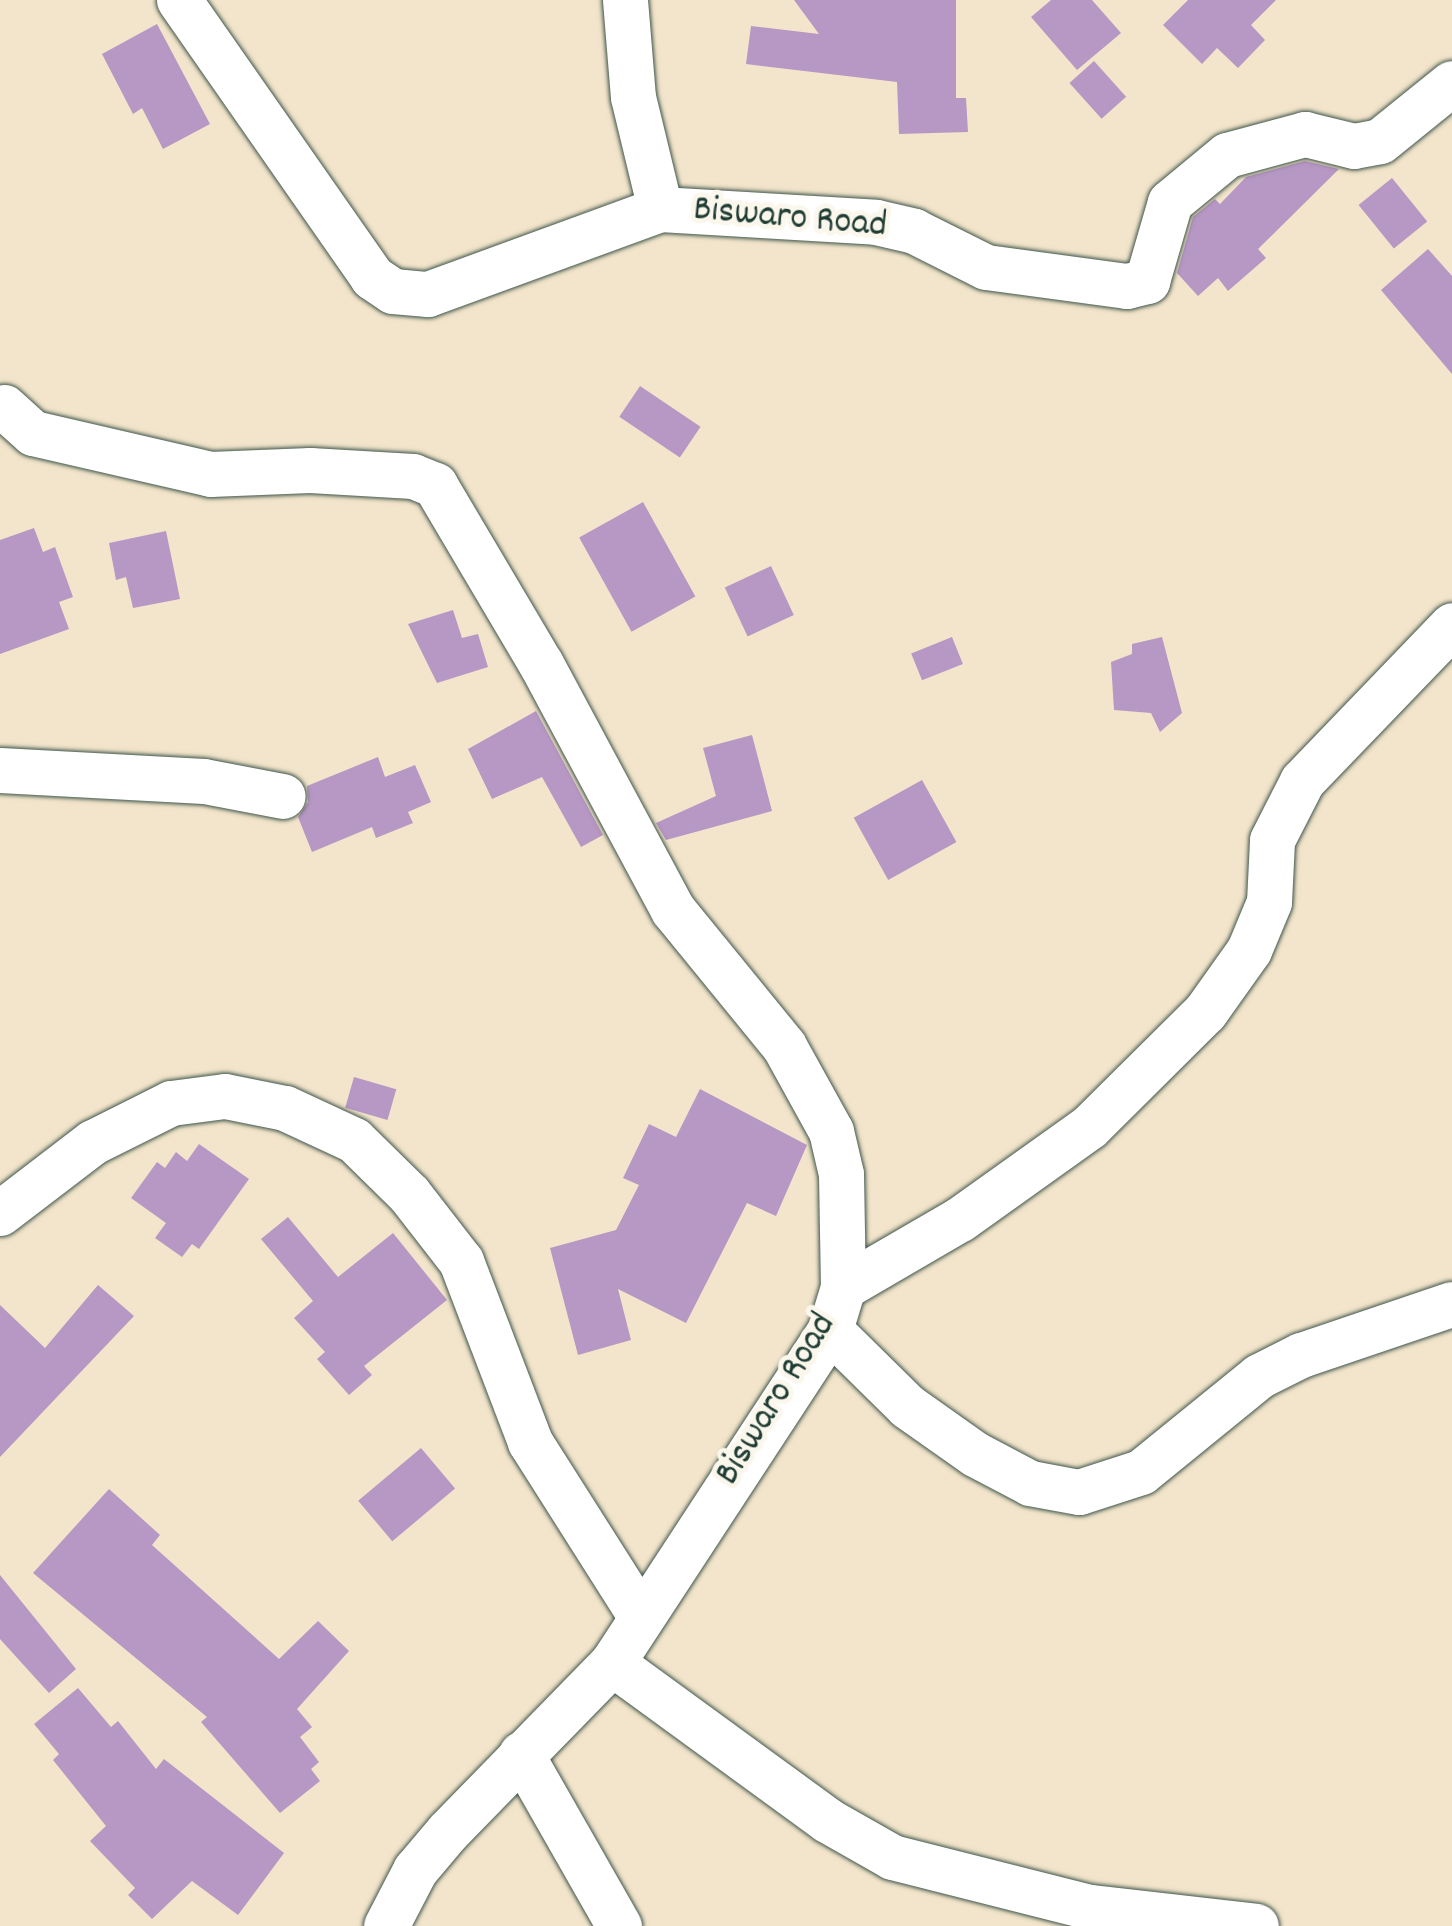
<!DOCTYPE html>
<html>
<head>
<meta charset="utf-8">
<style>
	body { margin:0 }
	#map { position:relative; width:1452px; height:1926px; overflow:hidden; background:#f3e5cb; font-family:Dekko,sans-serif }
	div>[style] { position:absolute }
	.building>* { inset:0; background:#b797c4; transform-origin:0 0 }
	.roads { filter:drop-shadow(0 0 2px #3f564b) drop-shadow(0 0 2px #3f564b) }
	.street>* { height:45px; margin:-22.5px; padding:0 22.5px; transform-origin:22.5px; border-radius:22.5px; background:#fff }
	span { translate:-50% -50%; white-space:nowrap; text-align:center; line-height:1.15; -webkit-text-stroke:10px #fbf7ec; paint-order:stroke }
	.street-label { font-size:38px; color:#1f3d34 }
</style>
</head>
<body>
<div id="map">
	<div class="building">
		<div style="clip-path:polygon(794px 0,956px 0,956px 98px,966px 98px,968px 132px,899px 134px,897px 82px,746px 64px,751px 26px,819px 34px)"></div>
		<div style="clip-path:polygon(1051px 0,1092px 0,1121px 33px,1077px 70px,1031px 17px)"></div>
		<div style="clip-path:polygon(1188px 0,1276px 0,1251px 25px,1265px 40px,1238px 68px,1217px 48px,1202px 64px,1163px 25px)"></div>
		<div style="clip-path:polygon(157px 24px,210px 124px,163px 149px,142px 108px,133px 114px,102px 54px)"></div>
		<div style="left:1094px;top:61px;width:48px;height:33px;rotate:48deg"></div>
		<div style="clip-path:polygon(1305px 161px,1339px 169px,1258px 249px,1266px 258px,1228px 291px,1218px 278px,1198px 296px,1177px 273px,1193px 217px,1215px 199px,1220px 204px,1246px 177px)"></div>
		<div style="left:1392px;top:178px;width:56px;height:43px;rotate:51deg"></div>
		<div style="clip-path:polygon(1428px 249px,1452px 276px,1452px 374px,1381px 290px)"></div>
		<div style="left:640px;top:386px;width:73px;height:37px;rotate:34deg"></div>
		<div style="left:643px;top:502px;width:108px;height:73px;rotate:61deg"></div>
		<div style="clip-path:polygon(34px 528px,43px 552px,55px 547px,73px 597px,59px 602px,69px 629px,0 654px,0 540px)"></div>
		<div style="clip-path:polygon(166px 531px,180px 599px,133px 608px,126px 577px,116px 580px,109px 543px)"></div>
		<div style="left:771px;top:566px;width:54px;height:51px;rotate:65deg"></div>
		<div style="clip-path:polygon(453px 610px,462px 638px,478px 634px,488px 667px,437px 683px,408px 624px)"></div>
		<div style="left:952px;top:637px;width:29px;height:44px;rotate:68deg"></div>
		<div style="clip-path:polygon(1162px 637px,1182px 713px,1160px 732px,1151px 713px,1114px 710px,1111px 662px,1132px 654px,1132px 644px)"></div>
		<div style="clip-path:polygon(536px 711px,603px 835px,581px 847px,542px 777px,492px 799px,468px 749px)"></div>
		<div style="clip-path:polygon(752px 735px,772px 811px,666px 840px,656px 823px,716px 796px,703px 748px)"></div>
		<div style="clip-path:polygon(378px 757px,385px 777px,415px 765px,431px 802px,408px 812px,413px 823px,376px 838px,372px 827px,312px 852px,298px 817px,308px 802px,307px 786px)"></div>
		<div style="left:922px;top:780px;width:71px;height:78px;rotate:61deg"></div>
		<div style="left:354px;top:1077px;width:44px;height:32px;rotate:16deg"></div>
		<div style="clip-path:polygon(700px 1089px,807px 1145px,776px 1216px,747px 1203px,686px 1323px,618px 1289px,631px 1340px,578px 1355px,550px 1248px,616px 1230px,639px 1185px,623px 1178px,649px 1124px,676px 1137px)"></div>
		<div style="clip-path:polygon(199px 1144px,249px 1179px,199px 1249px,192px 1244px,182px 1257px,155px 1238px,166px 1223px,131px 1198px,157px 1162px,165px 1168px,176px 1152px,187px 1161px)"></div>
		<div style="clip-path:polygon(288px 1217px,338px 1277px,393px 1233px,447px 1300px,364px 1366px,372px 1375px,349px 1395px,317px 1359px,325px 1352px,294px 1318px,313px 1301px,261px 1239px)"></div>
		<div style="clip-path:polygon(98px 1285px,134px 1316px,0 1457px,0 1305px,45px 1348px)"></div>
		<div style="left:421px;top:1448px;width:53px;height:82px;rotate:50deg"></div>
		<div style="clip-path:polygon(109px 1489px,160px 1535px,152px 1545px,279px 1659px,318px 1621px,349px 1651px,297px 1709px,312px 1727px,300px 1737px,319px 1762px,311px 1769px,320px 1781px,280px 1813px,201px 1722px,207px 1717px,33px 1573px)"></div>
		<div style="clip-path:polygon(0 1575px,76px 1669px,49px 1693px,0 1639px)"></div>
		<div style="clip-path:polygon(78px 1688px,111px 1727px,118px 1721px,156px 1769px,164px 1759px,284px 1853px,238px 1915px,192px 1881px,152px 1919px,128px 1895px,135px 1888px,90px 1841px,106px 1826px,53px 1760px,59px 1754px,34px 1724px)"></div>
	</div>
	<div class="roads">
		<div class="street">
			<div style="left:179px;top:0;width:338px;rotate:55.1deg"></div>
			<div style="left:372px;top:277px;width:25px;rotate:34deg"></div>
			<div style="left:393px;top:291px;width:35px;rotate:5deg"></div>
			<div style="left:428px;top:294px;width:247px;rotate:-20.1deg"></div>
			<div style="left:660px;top:209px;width:216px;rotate:3.4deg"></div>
			<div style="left:876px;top:222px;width:39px;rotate:13deg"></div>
			<div style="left:914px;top:231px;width:80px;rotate:26.6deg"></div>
			<div style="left:986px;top:267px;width:142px;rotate:7.7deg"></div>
			<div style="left:1127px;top:286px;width:21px;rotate:-14deg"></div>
			<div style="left:1147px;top:281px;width:82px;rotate:-73.8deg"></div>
			<div style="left:1170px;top:202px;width:74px;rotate:-39.5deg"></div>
			<div style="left:1227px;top:155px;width:81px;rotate:-15.1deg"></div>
			<div style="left:1305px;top:134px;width:50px;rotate:13.8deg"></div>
			<div style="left:1354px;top:146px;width:26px;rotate:-11deg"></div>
			<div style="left:1380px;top:141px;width:92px;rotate:-38.9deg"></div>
			<div style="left:625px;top:0;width:97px;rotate:85.3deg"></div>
			<div style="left:633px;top:97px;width:115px;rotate:76.4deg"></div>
			<div style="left:4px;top:407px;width:39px;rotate:42deg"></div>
			<div style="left:33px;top:433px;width:182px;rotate:13deg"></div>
			<div style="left:210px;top:474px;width:100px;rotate:-2.3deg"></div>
			<div style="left:310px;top:470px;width:103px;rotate:3.3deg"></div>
			<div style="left:413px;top:476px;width:24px;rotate:22deg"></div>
			<div style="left:435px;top:485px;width:208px;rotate:59.4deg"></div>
			<div style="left:541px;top:664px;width:279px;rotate:61.8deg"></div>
			<div style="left:673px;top:910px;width:176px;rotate:50.8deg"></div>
			<div style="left:784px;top:1046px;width:97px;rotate:61.1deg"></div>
			<div style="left:831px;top:1131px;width:44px;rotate:76.9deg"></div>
			<div style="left:841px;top:1174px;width:113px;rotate:89deg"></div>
			<div style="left:843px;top:1287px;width:45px;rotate:106.8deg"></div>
			<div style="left:830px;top:1330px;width:398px;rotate:123.2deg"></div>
			<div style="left:612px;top:1663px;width:235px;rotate:134.3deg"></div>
			<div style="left:448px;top:1831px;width:51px;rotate:130.2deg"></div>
			<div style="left:415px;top:1870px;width:63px;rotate:117.4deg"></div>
			<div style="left:0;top:770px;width:204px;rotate:3.1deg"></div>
			<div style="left:204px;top:781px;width:80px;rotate:10.8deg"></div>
			<div style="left:0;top:1213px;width:117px;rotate:-37.4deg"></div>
			<div style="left:93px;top:1142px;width:87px;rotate:-26.6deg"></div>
			<div style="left:171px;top:1103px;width:54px;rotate:-7.4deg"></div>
			<div style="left:225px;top:1096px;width:61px;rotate:11.3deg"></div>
			<div style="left:285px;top:1108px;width:76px;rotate:24.9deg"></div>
			<div style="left:354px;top:1140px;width:77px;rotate:44.5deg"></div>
			<div style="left:409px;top:1194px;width:85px;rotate:52.2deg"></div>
			<div style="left:461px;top:1261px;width:194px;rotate:69.1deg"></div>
			<div style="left:530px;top:1442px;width:205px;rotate:57.6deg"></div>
			<div style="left:843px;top:1287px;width:135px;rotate:-30.2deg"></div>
			<div style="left:960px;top:1219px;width:158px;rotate:-35.5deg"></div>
			<div style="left:1089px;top:1127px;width:163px;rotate:-44.8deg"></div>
			<div style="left:1205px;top:1012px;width:76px;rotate:-54.6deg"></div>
			<div style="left:1249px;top:950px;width:52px;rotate:-67.4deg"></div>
			<div style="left:1269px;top:902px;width:62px;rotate:-87.2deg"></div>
			<div style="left:1272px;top:840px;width:66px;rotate:-63deg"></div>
			<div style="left:1302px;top:781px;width:216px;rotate:-46.1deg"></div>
			<div style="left:830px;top:1330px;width:108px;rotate:44.6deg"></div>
			<div style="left:907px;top:1406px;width:83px;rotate:35.2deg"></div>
			<div style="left:975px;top:1454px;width:62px;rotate:27.8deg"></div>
			<div style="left:1030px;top:1483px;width:50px;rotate:10.4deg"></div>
			<div style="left:1079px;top:1492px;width:65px;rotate:-17.9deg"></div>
			<div style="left:1141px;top:1472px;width:152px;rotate:-39.1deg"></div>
			<div style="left:1259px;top:1376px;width:47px;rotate:-26.6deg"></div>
			<div style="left:1301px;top:1355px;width:159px;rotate:-18.7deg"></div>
			<div style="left:612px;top:1663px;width:266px;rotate:36.1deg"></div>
			<div style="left:827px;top:1820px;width:75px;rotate:29.6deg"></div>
			<div style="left:892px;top:1857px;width:204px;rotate:14.2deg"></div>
			<div style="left:1090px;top:1907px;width:167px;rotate:6.5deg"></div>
			<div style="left:521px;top:1754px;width:198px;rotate:60.3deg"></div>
		</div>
	</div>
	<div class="street-label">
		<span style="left:790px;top:219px;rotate:5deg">Biswaro Road</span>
		<span style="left:777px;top:1400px;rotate:-58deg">Biswaro Road</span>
	</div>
</div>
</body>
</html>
